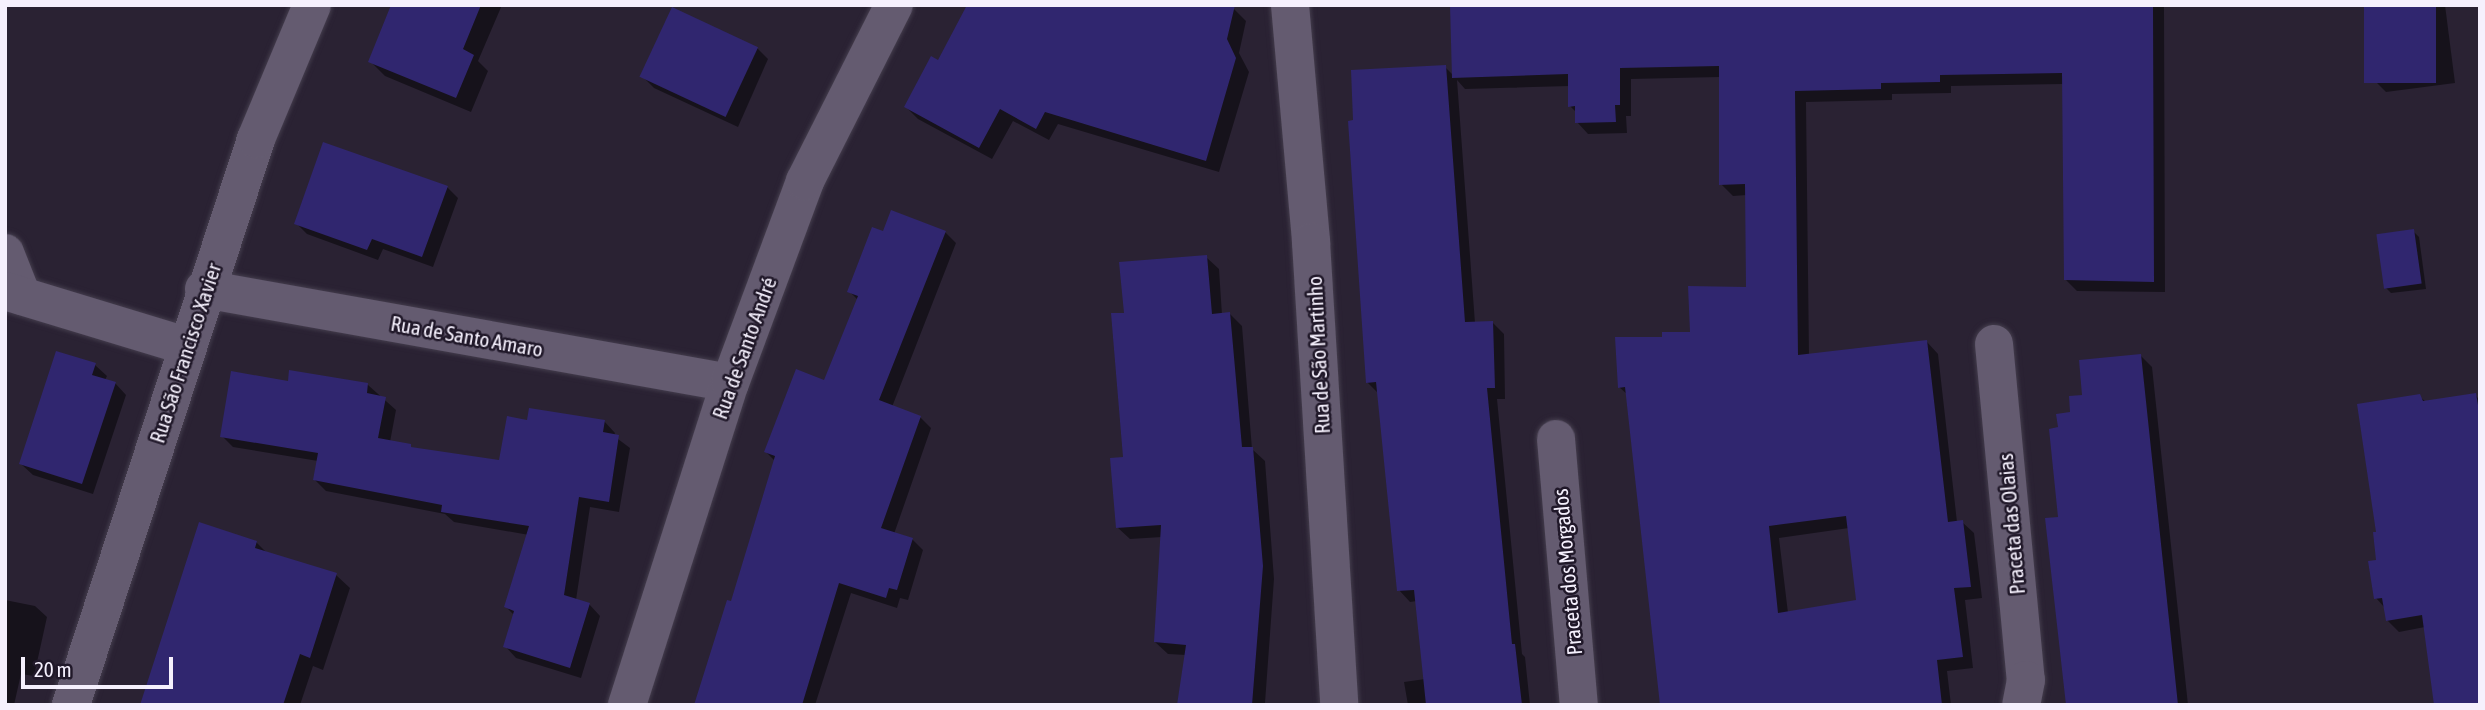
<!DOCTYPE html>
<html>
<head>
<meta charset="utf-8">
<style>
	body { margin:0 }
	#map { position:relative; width:2485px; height:710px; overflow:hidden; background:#2a2233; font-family:"Asap Condensed",sans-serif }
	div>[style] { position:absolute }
	.shadow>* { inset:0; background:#0007 }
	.building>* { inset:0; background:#30266f; transform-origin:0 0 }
	.roads { filter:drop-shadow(0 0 2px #443d4d) drop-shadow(0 0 2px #443d4d) }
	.minor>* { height:38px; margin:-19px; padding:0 19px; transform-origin:19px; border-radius:19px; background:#645b70 }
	span { translate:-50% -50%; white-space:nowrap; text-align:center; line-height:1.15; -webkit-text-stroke:5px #201829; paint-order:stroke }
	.street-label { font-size:21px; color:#f5f0fd }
	.frame { position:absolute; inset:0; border:7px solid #f5f0fd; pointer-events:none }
	.scale { position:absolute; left:21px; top:657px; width:152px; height:32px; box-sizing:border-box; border:4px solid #f5f0fd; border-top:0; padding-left:9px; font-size:21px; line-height:24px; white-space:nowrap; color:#f5f0fd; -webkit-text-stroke:5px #201829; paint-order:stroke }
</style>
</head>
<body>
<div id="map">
	<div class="shadow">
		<div style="clip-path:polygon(393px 5px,502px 5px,478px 61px,488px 71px,471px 112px,385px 76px,370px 61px)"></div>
		<div style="clip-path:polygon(evenodd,1452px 5px,2164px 5px,2165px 292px,2077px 291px,2066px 280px,2064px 84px,1951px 86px,1951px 93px,1892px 94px,1892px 100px,1806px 102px,1809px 355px,1927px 342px,1938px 354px,1957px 522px,1962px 522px,1974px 533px,1982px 598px,1965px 600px,1973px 668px,1947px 671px,1951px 705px,1662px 705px,1628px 395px,1619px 387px,1664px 339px,1692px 333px,1748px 289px,1747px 195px,1733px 196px,1721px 184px,1720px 77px,1631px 79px,1631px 116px,1626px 116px,1627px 133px,1588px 134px,1577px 122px,1577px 113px,1570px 106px,1570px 86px,1465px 89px,1457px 80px,1475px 323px,1493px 323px,1504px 334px,1505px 399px,1497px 399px,1522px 654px,1525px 657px,1530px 705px,1408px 705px,1404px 682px,1425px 679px,1417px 601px,1410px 602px,1399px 590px,1379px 394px,1367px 382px,1445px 67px,1453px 75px,1452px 5px,1849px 528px,1858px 602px,1788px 613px,1779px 538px,1849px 528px)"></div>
		<div style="clip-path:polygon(2366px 5px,2445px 5px,2455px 83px,2386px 92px,2375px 81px)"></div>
		<div style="clip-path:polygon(1233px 8px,1246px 21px,1239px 53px,1249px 72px,1219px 172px,1058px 124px,1049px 140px,1013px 121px,992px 159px,918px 119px,906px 107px,939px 62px)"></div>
		<div style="clip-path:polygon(757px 48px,768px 59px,738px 127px,654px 88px,643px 77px)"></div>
		<div style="clip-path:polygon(447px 187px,458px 198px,433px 267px,383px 249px,378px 260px,307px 234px,296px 223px)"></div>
		<div style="clip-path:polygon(2413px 231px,2419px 237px,2426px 289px,2391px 293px,2385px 287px)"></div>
		<div style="clip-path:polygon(945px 232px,956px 243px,892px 407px,920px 417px,931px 428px,894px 534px,912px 539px,923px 550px,908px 600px,900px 598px,897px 608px,851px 593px,815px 705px,696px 705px,732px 603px,775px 461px,766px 452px,825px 382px,858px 300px,849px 291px,884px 233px)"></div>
		<div style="clip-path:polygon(1206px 257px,1219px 269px,1222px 315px,1230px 314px,1242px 326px,1252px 449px,1265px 461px,1274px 579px,1265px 703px,1275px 705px,1179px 705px,1186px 655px,1168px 654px,1155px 642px,1162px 537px,1130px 539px,1117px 527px,1125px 459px,1125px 314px)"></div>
		<div style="clip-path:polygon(2140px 355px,2152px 367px,2188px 705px,2067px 705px,2059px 518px,2060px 429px,2084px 397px)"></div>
		<div style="clip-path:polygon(95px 365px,107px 376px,105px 380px,115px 383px,126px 395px,93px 494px,33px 475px,21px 464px)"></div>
		<div style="clip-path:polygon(289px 383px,368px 385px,396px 410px,390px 442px,414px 449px,501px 462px,528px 422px,604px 421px,615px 433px,614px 436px,630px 448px,619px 512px,590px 507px,576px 600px,589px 604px,600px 616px,581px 678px,516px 658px,505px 646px,514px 615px,506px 607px,529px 535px,454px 522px,445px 514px,326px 491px,315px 480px,318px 461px,233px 447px,222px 436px)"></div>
		<div style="clip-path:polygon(2475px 395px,2480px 400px,2480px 705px,2425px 627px,2399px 632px,2387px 620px,2385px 608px,2376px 598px,2378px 534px,2419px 396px,2426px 402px)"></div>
		<div style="clip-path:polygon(256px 542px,268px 554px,336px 575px,350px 588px,323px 670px,313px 666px,300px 705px,142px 705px)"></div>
		<div style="clip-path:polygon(5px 600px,35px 606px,47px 617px,34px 676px,21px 674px,14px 705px,5px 705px)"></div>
	</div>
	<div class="building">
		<div style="clip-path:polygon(391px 5px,481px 5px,463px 49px,474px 55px,456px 98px,368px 62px)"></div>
		<div style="clip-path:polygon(967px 5px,1235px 5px,1227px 39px,1236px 58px,1206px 161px,1045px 112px,1036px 129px,1000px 109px,979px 148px,904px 107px,931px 56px,938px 60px)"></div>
		<div style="clip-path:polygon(evenodd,1450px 5px,2153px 5px,2154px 282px,2064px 280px,2062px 73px,1940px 75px,1940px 82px,1881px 83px,1881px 89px,1795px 91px,1798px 355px,1927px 340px,1948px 522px,1963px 520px,1971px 587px,1954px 588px,1963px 657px,1937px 660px,1942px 705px,1660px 705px,1625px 387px,1618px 388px,1615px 337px,1662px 337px,1662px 332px,1690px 332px,1688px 286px,1746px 287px,1745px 184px,1719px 185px,1719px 66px,1620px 68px,1620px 105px,1615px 105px,1616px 122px,1575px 123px,1575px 106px,1568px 107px,1568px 74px,1452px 78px,1450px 5px,1846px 516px,1856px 600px,1778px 613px,1769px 526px,1846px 516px)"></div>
		<div style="left:2364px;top:5px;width:72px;height:78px"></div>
		<div style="left:672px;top:7px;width:95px;height:77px;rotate:25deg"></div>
		<div style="clip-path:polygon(1446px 65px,1465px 322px,1493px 321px,1495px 388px,1487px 388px,1512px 644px,1515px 644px,1522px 705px,1426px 705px,1414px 590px,1397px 591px,1376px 382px,1366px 383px,1348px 121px,1353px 120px,1351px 70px)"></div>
		<div style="clip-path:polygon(323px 142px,448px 186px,422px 257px,372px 239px,367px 250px,294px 224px)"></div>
		<div style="clip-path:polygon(891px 210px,946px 231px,879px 400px,921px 416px,881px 528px,913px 538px,897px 590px,889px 588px,886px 598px,839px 583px,802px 705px,694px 705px,727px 600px,731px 601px,775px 456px,764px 452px,796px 369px,824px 380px,858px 296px,847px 292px,872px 227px,883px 231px)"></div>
		<div style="left:2414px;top:229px;width:55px;height:38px;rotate:82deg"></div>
		<div style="clip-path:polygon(1207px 255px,1212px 314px,1230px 312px,1242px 447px,1253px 447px,1263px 566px,1252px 705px,1177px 705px,1186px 645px,1154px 642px,1161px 525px,1116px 528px,1110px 458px,1123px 457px,1111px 313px,1124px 313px,1119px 262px)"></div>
		<div style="clip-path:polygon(56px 351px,96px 363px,92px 375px,116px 382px,82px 484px,19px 464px)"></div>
		<div style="clip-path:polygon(2141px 354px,2178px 705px,2066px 705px,2045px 518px,2058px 517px,2049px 429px,2058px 427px,2056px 414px,2070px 412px,2069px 396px,2082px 395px,2079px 360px)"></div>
		<div style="clip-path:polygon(289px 370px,368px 383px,367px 393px,386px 397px,378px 438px,411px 444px,411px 447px,499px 460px,507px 416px,527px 420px,529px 408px,605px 420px,603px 432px,619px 435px,609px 502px,579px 497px,564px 595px,590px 603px,570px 668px,503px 647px,514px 611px,504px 607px,529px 526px,441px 512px,442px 505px,313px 480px,318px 453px,220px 437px,231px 371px,288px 381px)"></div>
		<div style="clip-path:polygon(2476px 393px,2480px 417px,2480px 705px,2434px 705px,2422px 615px,2386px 621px,2382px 598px,2374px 599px,2368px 561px,2376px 560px,2373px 532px,2376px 532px,2357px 404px,2420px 394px,2423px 401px)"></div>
		<div style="clip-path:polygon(199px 522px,257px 541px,255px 548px,337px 573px,310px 658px,300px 654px,283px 705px,140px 705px)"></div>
	</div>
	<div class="roads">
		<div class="minor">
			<div style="left:1290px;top:5px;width:238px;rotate:84.9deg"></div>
			<div style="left:1311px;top:242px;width:464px;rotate:86.5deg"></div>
			<div style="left:5px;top:253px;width:46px;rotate:68.4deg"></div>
			<div style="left:204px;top:289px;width:534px;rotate:10.13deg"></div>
			<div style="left:5px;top:291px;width:189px;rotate:16.9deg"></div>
			<div style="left:1994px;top:344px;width:338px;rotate:84.6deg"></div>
			<div style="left:2026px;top:680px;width:25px;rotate:101deg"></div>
			<div style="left:1556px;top:439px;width:267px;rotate:85.1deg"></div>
			<div style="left:71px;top:705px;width:595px;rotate:-71.9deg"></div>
			<div style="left:256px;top:139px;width:145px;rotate:-67.3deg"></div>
			<div style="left:627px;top:705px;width:338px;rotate:-72.3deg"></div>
			<div style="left:730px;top:383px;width:215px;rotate:-69.6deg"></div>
			<div style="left:805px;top:181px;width:197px;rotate:-63.2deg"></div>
		</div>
	</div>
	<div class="street-label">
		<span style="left:467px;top:336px;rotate:10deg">Rua de Santo Amaro</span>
		<span style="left:744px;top:348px;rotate:-70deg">Rua de Santo André</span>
		<span style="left:185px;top:353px;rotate:-72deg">Rua São Francisco Xavier</span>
		<span style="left:1318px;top:355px;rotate:-93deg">Rua de São Martinho</span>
		<span style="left:2011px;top:524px;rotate:-95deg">Praceta das Olaias</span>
		<span style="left:1567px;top:572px;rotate:-95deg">Praceta dos Morgados</span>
	</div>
	<div class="frame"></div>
	<div class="scale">20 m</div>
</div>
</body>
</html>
